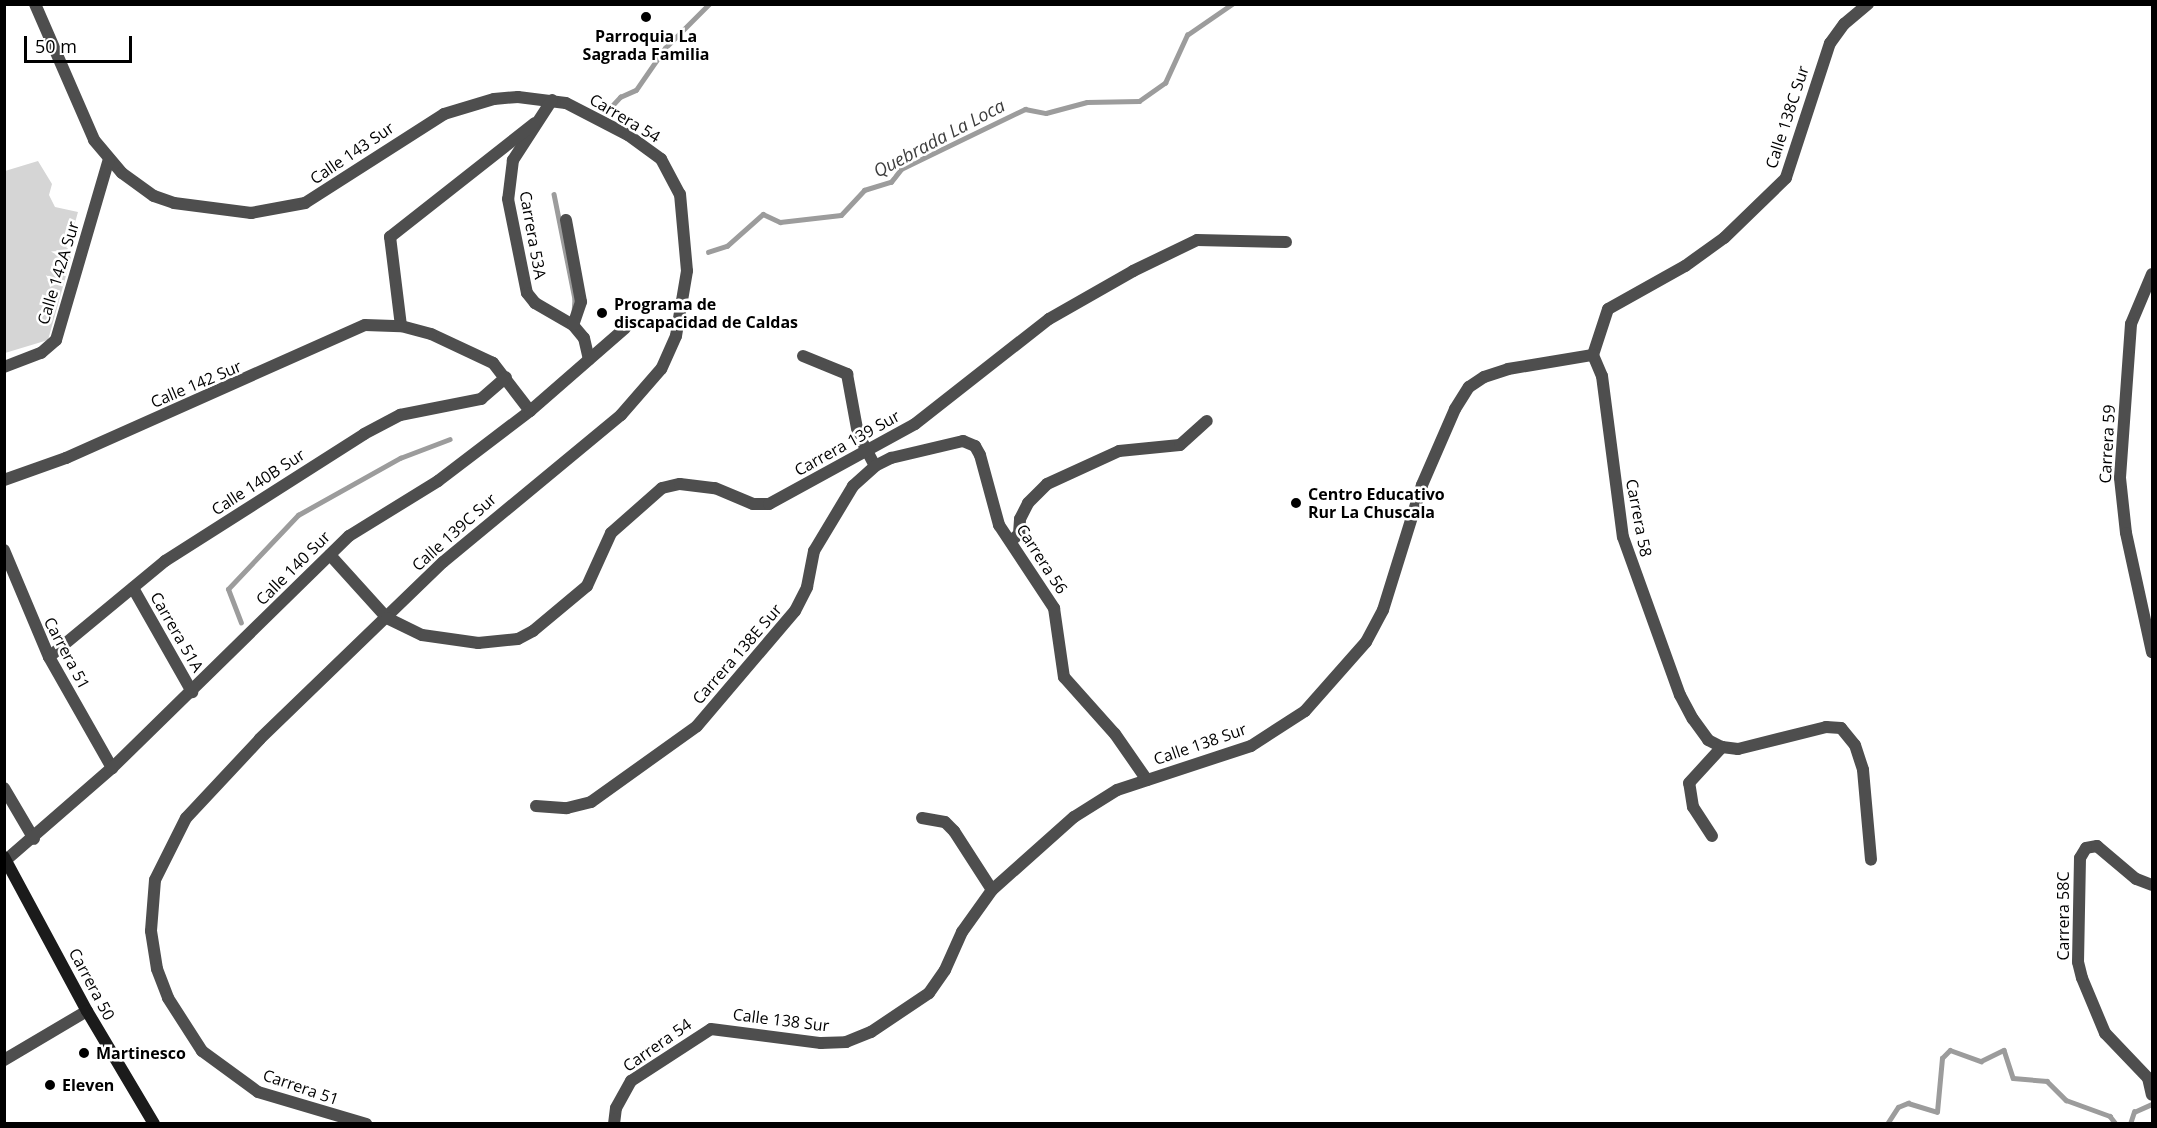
<!DOCTYPE html>
<html>
<head>
<meta charset="utf-8">
<style>
	body { margin:0 }
	#map { position:relative; width:2157px; height:1128px; overflow:hidden; background:#fff; font-family:"Open Sans",sans-serif }
	div>[style] { position:absolute }
	.green>* { inset:0; background:#d5d5d5 }
	.stream>* { height:4.5px; margin:-2.25px; padding:0 2.25px; transform-origin:2.25px; border-radius:2.25px; background:#9c9c9c }
	.street>* { height:12px; margin:-6px; padding:0 6px; transform-origin:6px; border-radius:6px; background:#4e4e4e }
	.secondary>* { height:12px; margin:-6px; padding:0 6px; transform-origin:6px; border-radius:6px; background:#1b1b1b }
	.dots>* { width:16px; height:16px; translate:-50% -50%; box-sizing:border-box; border:3px solid #fff; border-radius:50% }
	span { translate:-50% -50%; white-space:nowrap; text-align:center; line-height:1.15; -webkit-text-stroke:5px #fff; paint-order:stroke }
	.poi-label { font-size:16px; color:#000; font-weight:700 }
	.left { translate:0 -50%; text-align:left }
	.street-label { font-size:16px; color:#000 }
	.water-label { font-size:18px; color:#3d3d3d; font-style:italic }
	.frame { position:absolute; inset:0; border:6px solid #000; pointer-events:none }
	.scale { position:absolute; left:24px; top:36px; width:108px; height:27px; box-sizing:border-box; border:3px solid #000; border-top:0; padding-left:8px; font-size:18px; line-height:21px; white-space:nowrap; color:#000; -webkit-text-stroke:4px #fff; paint-order:stroke }
</style>
</head>
<body>
<div id="map">
	<div class="green">
		<div style="clip-path:polygon(38px 161px,52px 184px,49px 195px,55px 207px,78px 212px,67px 251px,71px 258px,48px 340px,5px 353px,5px 171px)"></div>
	</div>
	<div class="stream">
		<div style="left:608px;top:110px;width:18px;rotate:-47deg"></div>
		<div style="left:620px;top:97px;width:17px;rotate:-24deg"></div>
		<div style="left:636px;top:90px;width:51px;rotate:-55.4deg"></div>
		<div style="left:665px;top:48px;width:62px;rotate:-45deg"></div>
		<div style="left:554px;top:194px;width:107px;rotate:78.7deg"></div>
		<div style="left:575px;top:299px;width:13px;rotate:94deg"></div>
		<div style="left:708px;top:252px;width:20px;rotate:-18deg"></div>
		<div style="left:727px;top:246px;width:48px;rotate:-41.6deg"></div>
		<div style="left:763px;top:214px;width:19px;rotate:25deg"></div>
		<div style="left:780px;top:222px;width:61px;rotate:-6.5deg"></div>
		<div style="left:841px;top:215px;width:34px;rotate:-47deg"></div>
		<div style="left:864px;top:190px;width:28px;rotate:-17deg"></div>
		<div style="left:891px;top:182px;width:16px;rotate:-52deg"></div>
		<div style="left:901px;top:169px;width:138px;rotate:-25.8deg"></div>
		<div style="left:1025px;top:109px;width:21px;rotate:11deg"></div>
		<div style="left:1046px;top:113px;width:42px;rotate:-15deg"></div>
		<div style="left:1087px;top:102px;width:52px;rotate:-1.1deg"></div>
		<div style="left:1139px;top:101px;width:32px;rotate:-35deg"></div>
		<div style="left:1165px;top:83px;width:53px;rotate:-65.4deg"></div>
		<div style="left:1187px;top:35px;width:55px;rotate:-34.6deg"></div>
		<div style="left:241px;top:623px;width:36px;rotate:-111deg"></div>
		<div style="left:228px;top:589px;width:102px;rotate:-46.6deg"></div>
		<div style="left:298px;top:515px;width:117px;rotate:-29.2deg"></div>
		<div style="left:400px;top:458px;width:53px;rotate:-20.8deg"></div>
		<div style="left:1887px;top:1124px;width:20px;rotate:-57deg"></div>
		<div style="left:1898px;top:1107px;width:11px;rotate:-22deg"></div>
		<div style="left:1908px;top:1103px;width:30px;rotate:17deg"></div>
		<div style="left:1937px;top:1112px;width:54px;rotate:-84.7deg"></div>
		<div style="left:1942px;top:1058px;width:11px;rotate:-45deg"></div>
		<div style="left:1950px;top:1050px;width:33px;rotate:20deg"></div>
		<div style="left:1981px;top:1061px;width:25px;rotate:-26deg"></div>
		<div style="left:2004px;top:1050px;width:29px;rotate:72deg"></div>
		<div style="left:2013px;top:1078px;width:34px;rotate:5deg"></div>
		<div style="left:2047px;top:1081px;width:27px;rotate:45deg"></div>
		<div style="left:2066px;top:1100px;width:47px;rotate:20deg"></div>
		<div style="left:2110px;top:1116px;width:10px;rotate:53deg"></div>
		<div style="left:2130px;top:1124px;width:13px;rotate:-72deg"></div>
		<div style="left:2134px;top:1112px;width:20px;rotate:-24deg"></div>
	</div>
	<div class="street">
		<div style="left:35px;top:4px;width:148px;rotate:66.5deg"></div>
		<div style="left:94px;top:140px;width:43px;rotate:49.7deg"></div>
		<div style="left:122px;top:173px;width:39px;rotate:36deg"></div>
		<div style="left:154px;top:196px;width:21px;rotate:19deg"></div>
		<div style="left:174px;top:203px;width:78px;rotate:7.4deg"></div>
		<div style="left:251px;top:213px;width:55px;rotate:-10.5deg"></div>
		<div style="left:305px;top:203px;width:165px;rotate:-32.6deg"></div>
		<div style="left:444px;top:114px;width:52px;rotate:-16.7deg"></div>
		<div style="left:494px;top:99px;width:24px;rotate:-5deg"></div>
		<div style="left:518px;top:97px;width:48px;rotate:7.1deg"></div>
		<div style="left:566px;top:103px;width:70px;rotate:27.3deg"></div>
		<div style="left:628px;top:135px;width:41px;rotate:36deg"></div>
		<div style="left:661px;top:159px;width:40px;rotate:62deg"></div>
		<div style="left:680px;top:194px;width:77px;rotate:84.8deg"></div>
		<div style="left:687px;top:271px;width:66px;rotate:99.6deg"></div>
		<div style="left:676px;top:336px;width:36px;rotate:114deg"></div>
		<div style="left:661px;top:369px;width:61px;rotate:131deg"></div>
		<div style="left:621px;top:415px;width:231px;rotate:140.4deg"></div>
		<div style="left:443px;top:562px;width:255px;rotate:136deg"></div>
		<div style="left:260px;top:739px;width:108px;rotate:133.1deg"></div>
		<div style="left:186px;top:818px;width:69px;rotate:116.6deg"></div>
		<div style="left:155px;top:880px;width:51px;rotate:94.5deg"></div>
		<div style="left:151px;top:931px;width:38px;rotate:81deg"></div>
		<div style="left:157px;top:969px;width:31px;rotate:69deg"></div>
		<div style="left:168px;top:998px;width:63px;rotate:57.3deg"></div>
		<div style="left:202px;top:1051px;width:69px;rotate:36.2deg"></div>
		<div style="left:258px;top:1092px;width:113px;rotate:16.5deg"></div>
		<div style="left:1868px;top:4px;width:31px;rotate:140deg"></div>
		<div style="left:1844px;top:24px;width:24px;rotate:126deg"></div>
		<div style="left:1830px;top:43px;width:142px;rotate:108.1deg"></div>
		<div style="left:1786px;top:178px;width:86px;rotate:135.9deg"></div>
		<div style="left:1724px;top:238px;width:48px;rotate:144.3deg"></div>
		<div style="left:1685px;top:266px;width:88px;rotate:150.8deg"></div>
		<div style="left:1608px;top:309px;width:48px;rotate:108.1deg"></div>
		<div style="left:1593px;top:355px;width:23px;rotate:67deg"></div>
		<div style="left:1602px;top:376px;width:162px;rotate:82.6deg"></div>
		<div style="left:1623px;top:537px;width:168px;rotate:70.2deg"></div>
		<div style="left:1680px;top:695px;width:27px;rotate:62deg"></div>
		<div style="left:1693px;top:719px;width:26px;rotate:54deg"></div>
		<div style="left:1708px;top:740px;width:16px;rotate:27deg"></div>
		<div style="left:1722px;top:747px;width:16px;rotate:7deg"></div>
		<div style="left:1738px;top:749px;width:91px;rotate:-14deg"></div>
		<div style="left:1826px;top:727px;width:15px;rotate:4deg"></div>
		<div style="left:1841px;top:728px;width:22px;rotate:51deg"></div>
		<div style="left:1855px;top:745px;width:26px;rotate:72deg"></div>
		<div style="left:1863px;top:770px;width:90px;rotate:84.9deg"></div>
		<div style="left:552px;top:100px;width:72px;rotate:123deg"></div>
		<div style="left:513px;top:160px;width:39px;rotate:97deg"></div>
		<div style="left:508px;top:199px;width:96px;rotate:78.6deg"></div>
		<div style="left:527px;top:293px;width:13px;rotate:51deg"></div>
		<div style="left:535px;top:303px;width:44px;rotate:30.1deg"></div>
		<div style="left:573px;top:325px;width:17px;rotate:50deg"></div>
		<div style="left:584px;top:338px;width:22px;rotate:77deg"></div>
		<div style="left:566px;top:220px;width:83px;rotate:79.6deg"></div>
		<div style="left:581px;top:302px;width:24px;rotate:109deg"></div>
		<div style="left:2152px;top:274px;width:54px;rotate:112.8deg"></div>
		<div style="left:2131px;top:324px;width:154px;rotate:94.1deg"></div>
		<div style="left:2120px;top:478px;width:55px;rotate:83.8deg"></div>
		<div style="left:2126px;top:533px;width:122px;rotate:77.7deg"></div>
		<div style="left:803px;top:356px;width:48px;rotate:22.2deg"></div>
		<div style="left:847px;top:374px;width:61px;rotate:79.6deg"></div>
		<div style="left:858px;top:434px;width:36px;rotate:62deg"></div>
		<div style="left:4px;top:367px;width:40px;rotate:-21deg"></div>
		<div style="left:41px;top:353px;width:20px;rotate:-41deg"></div>
		<div style="left:56px;top:340px;width:189px;rotate:-73.7deg"></div>
		<div style="left:530px;top:411px;width:61px;rotate:-127.6deg"></div>
		<div style="left:493px;top:363px;width:68px;rotate:-154.9deg"></div>
		<div style="left:431px;top:334px;width:31px;rotate:-165deg"></div>
		<div style="left:401px;top:326px;width:90px;rotate:-97deg"></div>
		<div style="left:390px;top:237px;width:184px;rotate:-38.2deg"></div>
		<div style="left:4px;top:480px;width:66px;rotate:-19.5deg"></div>
		<div style="left:66px;top:458px;width:327px;rotate:-24deg"></div>
		<div style="left:365px;top:325px;width:36px;rotate:2deg"></div>
		<div style="left:1011px;top:541px;width:11px;rotate:-41deg"></div>
		<div style="left:1019px;top:534px;width:15px;rotate:-86deg"></div>
		<div style="left:1020px;top:519px;width:18px;rotate:-63deg"></div>
		<div style="left:1028px;top:503px;width:27px;rotate:-45deg"></div>
		<div style="left:1047px;top:484px;width:79px;rotate:-24.6deg"></div>
		<div style="left:1119px;top:451px;width:61px;rotate:-5.6deg"></div>
		<div style="left:1180px;top:445px;width:36px;rotate:-42deg"></div>
		<div style="left:4px;top:550px;width:116px;rotate:67.2deg"></div>
		<div style="left:49px;top:657px;width:128px;rotate:60.4deg"></div>
		<div style="left:330px;top:555px;width:85px;rotate:47.9deg"></div>
		<div style="left:387px;top:618px;width:39px;rotate:26deg"></div>
		<div style="left:422px;top:635px;width:57px;rotate:8.1deg"></div>
		<div style="left:478px;top:643px;width:40px;rotate:-5.7deg"></div>
		<div style="left:518px;top:639px;width:17px;rotate:-28deg"></div>
		<div style="left:533px;top:631px;width:70px;rotate:-39.8deg"></div>
		<div style="left:587px;top:586px;width:58px;rotate:-65.6deg"></div>
		<div style="left:611px;top:533px;width:68px;rotate:-41.4deg"></div>
		<div style="left:662px;top:488px;width:18px;rotate:-13deg"></div>
		<div style="left:680px;top:484px;width:35px;rotate:7deg"></div>
		<div style="left:715px;top:488px;width:41px;rotate:22.8deg"></div>
		<div style="left:753px;top:504px;width:16px"></div>
		<div style="left:769px;top:504px;width:166px;rotate:-28.7deg"></div>
		<div style="left:915px;top:424px;width:170px;rotate:-38.1deg"></div>
		<div style="left:1049px;top:319px;width:97px;rotate:-29.7deg"></div>
		<div style="left:1133px;top:271px;width:71px;rotate:-25.8deg"></div>
		<div style="left:1197px;top:240px;width:89px;rotate:1.3deg"></div>
		<div style="left:133px;top:588px;width:120px;rotate:60.4deg"></div>
		<div style="left:49px;top:657px;width:151px;rotate:-39.6deg"></div>
		<div style="left:165px;top:561px;width:236px;rotate:-32.5deg"></div>
		<div style="left:364px;top:434px;width:41px;rotate:-27.8deg"></div>
		<div style="left:400px;top:415px;width:83px;rotate:-11.2deg"></div>
		<div style="left:481px;top:399px;width:33px;rotate:-41deg"></div>
		<div style="left:4px;top:788px;width:59px;rotate:59.5deg"></div>
		<div style="left:536px;top:806px;width:31px;rotate:4deg"></div>
		<div style="left:567px;top:808px;width:25px;rotate:-14deg"></div>
		<div style="left:591px;top:802px;width:130px;rotate:-35.6deg"></div>
		<div style="left:697px;top:726px;width:151px;rotate:-49.6deg"></div>
		<div style="left:795px;top:611px;width:27px;rotate:-63deg"></div>
		<div style="left:807px;top:587px;width:37px;rotate:-79deg"></div>
		<div style="left:814px;top:551px;width:76px;rotate:-59deg"></div>
		<div style="left:853px;top:486px;width:30px;rotate:-42deg"></div>
		<div style="left:875px;top:466px;width:18px;rotate:-27deg"></div>
		<div style="left:891px;top:458px;width:74px;rotate:-13.3deg"></div>
		<div style="left:963px;top:441px;width:13px;rotate:23deg"></div>
		<div style="left:975px;top:446px;width:10px;rotate:61deg"></div>
		<div style="left:980px;top:455px;width:73px;rotate:74.8deg"></div>
		<div style="left:999px;top:525px;width:100px;rotate:56.5deg"></div>
		<div style="left:1054px;top:608px;width:70px;rotate:81.8deg"></div>
		<div style="left:1064px;top:677px;width:76px;rotate:48.2deg"></div>
		<div style="left:1115px;top:734px;width:56px;rotate:55.2deg"></div>
		<div style="left:922px;top:818px;width:23px;rotate:10deg"></div>
		<div style="left:945px;top:822px;width:13px;rotate:45deg"></div>
		<div style="left:954px;top:831px;width:70px;rotate:57.2deg"></div>
		<div style="left:1712px;top:836px;width:35px;rotate:-123deg"></div>
		<div style="left:1693px;top:807px;width:24px;rotate:-99deg"></div>
		<div style="left:1689px;top:783px;width:49px;rotate:-47.5deg"></div>
		<div style="left:6px;top:860px;width:140px;rotate:-41deg"></div>
		<div style="left:112px;top:768px;width:332px;rotate:-44.4deg"></div>
		<div style="left:349px;top:536px;width:105px;rotate:-31.7deg"></div>
		<div style="left:438px;top:481px;width:116px;rotate:-37.3deg"></div>
		<div style="left:530px;top:411px;width:126px;rotate:-41.1deg"></div>
		<div style="left:2152px;top:885px;width:17px;rotate:-159deg"></div>
		<div style="left:2136px;top:879px;width:51px;rotate:-139.8deg"></div>
		<div style="left:2097px;top:846px;width:11px;rotate:170deg"></div>
		<div style="left:2086px;top:848px;width:12px;rotate:121deg"></div>
		<div style="left:2080px;top:858px;width:104px;rotate:91.1deg"></div>
		<div style="left:2078px;top:962px;width:16px;rotate:76deg"></div>
		<div style="left:2082px;top:978px;width:60px;rotate:67.3deg"></div>
		<div style="left:2105px;top:1033px;width:62px;rotate:46.3deg"></div>
		<div style="left:2148px;top:1078px;width:17px;rotate:77deg"></div>
		<div style="left:4px;top:1060px;width:96px;rotate:-30.6deg"></div>
		<div style="left:614px;top:1124px;width:16px;rotate:-83deg"></div>
		<div style="left:616px;top:1108px;width:31px;rotate:-61deg"></div>
		<div style="left:631px;top:1081px;width:95px;rotate:-33deg"></div>
		<div style="left:711px;top:1029px;width:111px;rotate:7.3deg"></div>
		<div style="left:821px;top:1043px;width:25px;rotate:-2deg"></div>
		<div style="left:846px;top:1042px;width:27px;rotate:-22deg"></div>
		<div style="left:871px;top:1032px;width:70px;rotate:-33.9deg"></div>
		<div style="left:929px;top:993px;width:28px;rotate:-55deg"></div>
		<div style="left:945px;top:970px;width:42px;rotate:-65.9deg"></div>
		<div style="left:962px;top:932px;width:52px;rotate:-54.5deg"></div>
		<div style="left:992px;top:890px;width:110px;rotate:-41.7deg"></div>
		<div style="left:1074px;top:817px;width:51px;rotate:-32.1deg"></div>
		<div style="left:1117px;top:790px;width:141px;rotate:-18.2deg"></div>
		<div style="left:1251px;top:746px;width:64px;rotate:-32.9deg"></div>
		<div style="left:1305px;top:711px;width:92px;rotate:-48.5deg"></div>
		<div style="left:1366px;top:642px;width:36px;rotate:-62deg"></div>
		<div style="left:1383px;top:610px;width:131px;rotate:-72.7deg"></div>
		<div style="left:1422px;top:485px;width:83px;rotate:-66.5deg"></div>
		<div style="left:1455px;top:409px;width:26px;rotate:-58deg"></div>
		<div style="left:1469px;top:387px;width:18px;rotate:-34deg"></div>
		<div style="left:1484px;top:377px;width:25px;rotate:-18deg"></div>
		<div style="left:1508px;top:369px;width:86px;rotate:-9.4deg"></div>
	</div>
	<div class="secondary">
		<div style="left:4px;top:857px;width:175px;rotate:61.7deg"></div>
		<div style="left:87px;top:1011px;width:131px;rotate:59.3deg"></div>
	</div>
	<div class="dots">
		<div style="left:646px;top:17px;background:#000"></div>
		<div style="left:602px;top:313px;background:#000"></div>
		<div style="left:1296px;top:503px;background:#000"></div>
		<div style="left:84px;top:1053px;background:#000"></div>
		<div style="left:50px;top:1085px;background:#000"></div>
	</div>
	<div class="poi-label">
		<span style="left:646px;top:45px">Parroquia La<br>Sagrada Familia</span>
		<span class="left" style="left:614px;top:313px">Programa de<br>discapacidad de Caldas</span>
		<span class="left" style="left:1308px;top:503px">Centro Educativo<br>Rur La Chuscala</span>
		<span class="left" style="left:96px;top:1053px">Martinesco</span>
		<span class="left" style="left:62px;top:1085px">Eleven</span>
	</div>
	<div class="street-label">
		<span style="left:1787px;top:117px;rotate:-72deg">Calle 138C Sur</span>
		<span style="left:625px;top:118px;rotate:31deg">Carrera 54</span>
		<span style="left:352px;top:153px;rotate:-34deg">Calle 143 Sur</span>
		<span style="left:533px;top:235px;rotate:80deg">Carrera 53A</span>
		<span style="left:58px;top:273px;rotate:-73deg">Calle 142A Sur</span>
		<span style="left:196px;top:384px;rotate:-23deg">Calle 142 Sur</span>
		<span style="left:847px;top:443px;rotate:-29deg">Carrera 139 Sur</span>
		<span style="left:2107px;top:444px;rotate:-87deg">Carrera 59</span>
		<span style="left:258px;top:482px;rotate:-33deg">Calle 140B Sur</span>
		<span style="left:1639px;top:518px;rotate:79deg">Carrera 58</span>
		<span style="left:454px;top:532px;rotate:-42deg">Calle 139C Sur</span>
		<span style="left:1042px;top:559px;rotate:57deg">Carrera 56</span>
		<span style="left:293px;top:568px;rotate:-45deg">Calle 140 Sur</span>
		<span style="left:177px;top:632px;rotate:60deg">Carrera 51A</span>
		<span style="left:67px;top:653px;rotate:62deg">Carrera 51</span>
		<span style="left:737px;top:654px;rotate:-49deg">Carrera 138E Sur</span>
		<span style="left:1200px;top:744px;rotate:-19deg">Calle 138 Sur</span>
		<span style="left:2063px;top:916px;rotate:-90deg">Carrera 58C</span>
		<span style="left:92px;top:984px;rotate:62deg">Carrera 50</span>
		<span style="left:781px;top:1020px;rotate:7deg">Calle 138 Sur</span>
		<span style="left:657px;top:1045px;rotate:-35deg">Carrera 54</span>
		<span style="left:301px;top:1087px;rotate:19deg">Carrera 51</span>
	</div>
	<div class="water-label">
		<span style="left:939px;top:138px;rotate:-28deg">Quebrada La Loca</span>
	</div>
	<div class="frame"></div>
	<div class="scale">50 m</div>
</div>
</body>
</html>
